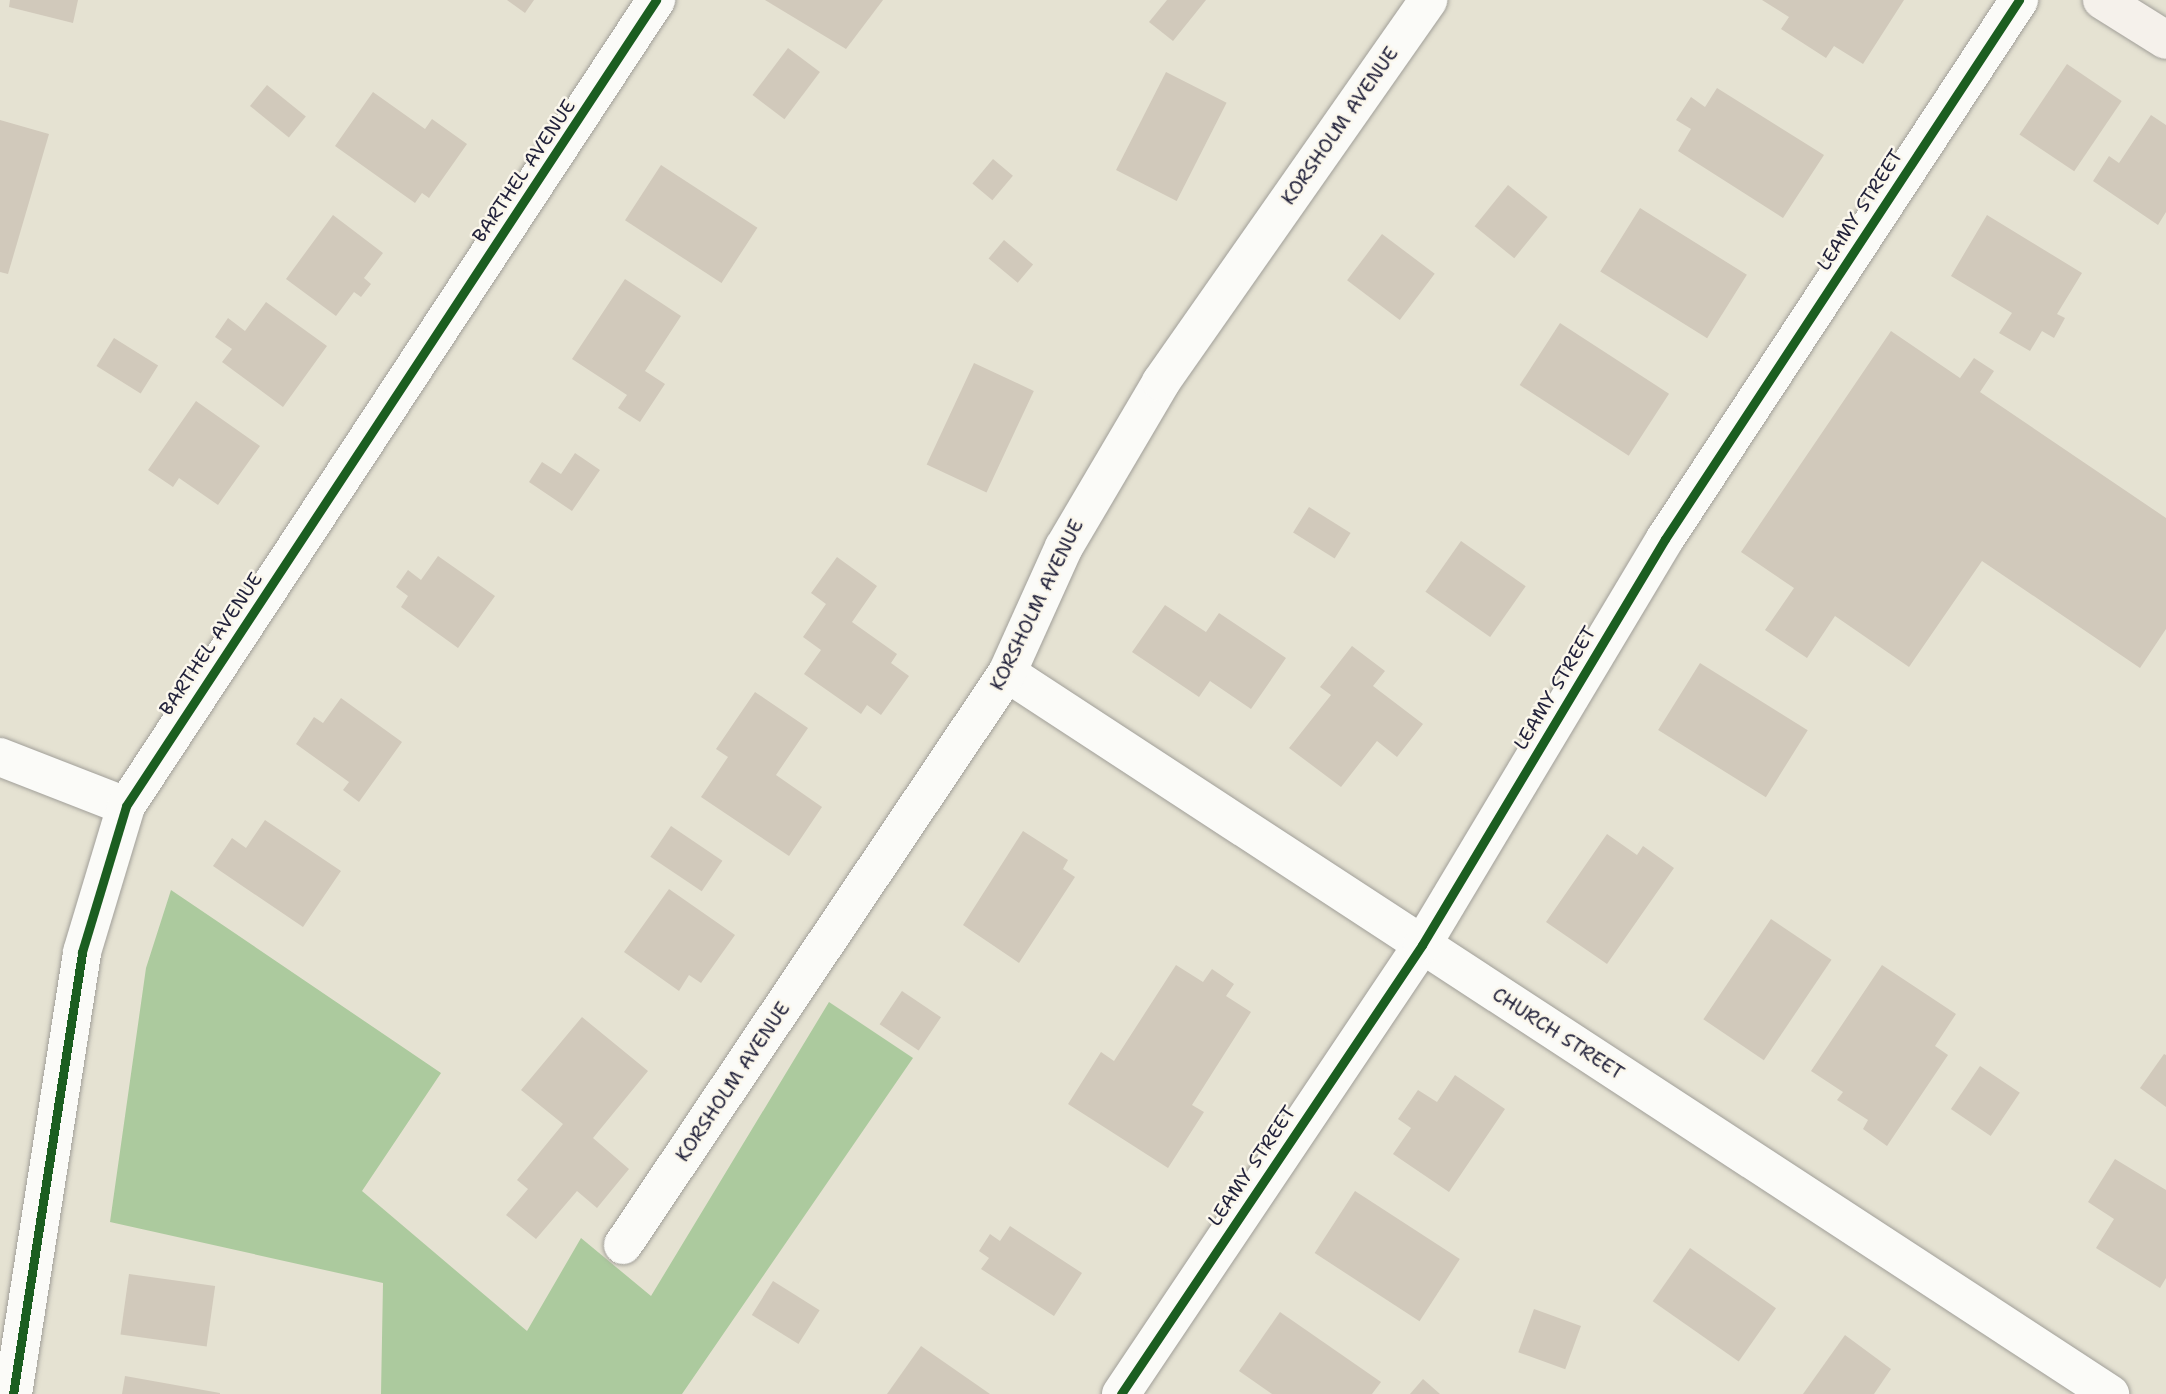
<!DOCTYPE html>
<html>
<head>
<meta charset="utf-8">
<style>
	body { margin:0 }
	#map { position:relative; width:2166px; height:1394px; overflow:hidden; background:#e5e2d2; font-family:"Shantell Sans",sans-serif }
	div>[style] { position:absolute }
	.forest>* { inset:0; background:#acca9e }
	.building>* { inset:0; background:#d1c9bb; transform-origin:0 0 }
	.roads { filter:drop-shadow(0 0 2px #a19f99) drop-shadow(0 0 2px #a19f99) }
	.minor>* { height:38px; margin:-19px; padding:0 19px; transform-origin:19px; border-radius:19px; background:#fbfbf8 }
	.secondary>* { height:38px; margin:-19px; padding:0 19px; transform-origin:19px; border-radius:19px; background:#f5f1eb }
	.cycleway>* { height:9px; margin:-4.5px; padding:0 4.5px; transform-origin:4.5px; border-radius:4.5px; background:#1b5e20 }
	span { translate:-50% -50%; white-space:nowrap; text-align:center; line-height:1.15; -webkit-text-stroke:5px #fbf7ec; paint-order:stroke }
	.street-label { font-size:19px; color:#22223b }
</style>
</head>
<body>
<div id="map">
	<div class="forest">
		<div style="clip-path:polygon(171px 890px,441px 1073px,362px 1191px,527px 1331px,581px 1238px,651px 1296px,829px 1002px,913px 1058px,682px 1394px,381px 1394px,383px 1283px,110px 1222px,146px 968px)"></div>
	</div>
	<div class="building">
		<div style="clip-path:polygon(10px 0,78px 0,73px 23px,9px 7px)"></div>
		<div style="clip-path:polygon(507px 0,534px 0,525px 13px)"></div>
		<div style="clip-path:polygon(765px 0,883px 0,846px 49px)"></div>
		<div style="clip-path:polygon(1167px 0,1206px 0,1173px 41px,1149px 22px)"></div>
		<div style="clip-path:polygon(1762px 0,1904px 0,1863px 64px,1834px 46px,1826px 58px,1781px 29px,1789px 17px)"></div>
		<div style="left:788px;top:48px;width:40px;height:59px;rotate:37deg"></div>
		<div style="left:2067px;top:64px;width:66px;height:85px;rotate:34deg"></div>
		<div style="left:1166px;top:72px;width:68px;height:110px;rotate:27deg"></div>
		<div style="left:267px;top:85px;width:50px;height:27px;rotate:39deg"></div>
		<div style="clip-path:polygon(1717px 88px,1824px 155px,1783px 218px,1678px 151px,1691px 129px,1676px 120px,1691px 97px,1705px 107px)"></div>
		<div style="clip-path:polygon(373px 92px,425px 129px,432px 119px,467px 144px,429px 198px,422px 193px,415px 203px,335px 146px)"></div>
		<div style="clip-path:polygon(2151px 115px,2166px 125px,2166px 212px,2158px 225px,2093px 181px,2109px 156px,2119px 163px)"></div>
		<div style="clip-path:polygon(0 120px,49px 134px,8px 274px,0 272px)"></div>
		<div style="left:993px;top:159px;width:26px;height:32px;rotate:40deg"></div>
		<div style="left:661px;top:165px;width:115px;height:66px;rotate:33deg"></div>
		<div style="left:1508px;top:185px;width:51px;height:53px;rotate:39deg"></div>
		<div style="left:1640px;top:208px;width:126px;height:75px;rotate:32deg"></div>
		<div style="clip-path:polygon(333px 215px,383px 253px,364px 278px,371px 284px,361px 297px,354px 292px,336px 316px,286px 279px)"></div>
		<div style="clip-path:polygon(1987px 215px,2082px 273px,2057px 314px,2065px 318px,2054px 338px,2042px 331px,2030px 351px,1999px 333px,2012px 313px,1951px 276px)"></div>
		<div style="left:1382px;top:234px;width:66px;height:58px;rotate:37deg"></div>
		<div style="left:1004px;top:240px;width:38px;height:24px;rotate:40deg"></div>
		<div style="clip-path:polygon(625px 279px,681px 316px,645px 371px,665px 384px,640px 422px,618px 408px,627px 395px,572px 359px)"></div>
		<div style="clip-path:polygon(266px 302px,327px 346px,283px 407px,222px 362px,232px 349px,215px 337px,228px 318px,245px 331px)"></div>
		<div style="left:1560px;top:323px;width:130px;height:74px;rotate:33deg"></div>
		<div style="clip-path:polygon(1891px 331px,1960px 378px,1974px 358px,1994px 371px,1980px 392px,2166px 518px,2166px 629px,2140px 668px,1982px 561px,1909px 667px,1835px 616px,1807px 658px,1765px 630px,1794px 588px,1741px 552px)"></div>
		<div style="left:114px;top:338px;width:52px;height:33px;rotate:32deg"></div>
		<div style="left:974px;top:363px;width:66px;height:112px;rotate:25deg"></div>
		<div style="clip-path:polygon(196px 401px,260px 446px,218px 505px,179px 478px,173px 487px,148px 470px)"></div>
		<div style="clip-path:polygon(575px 453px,600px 470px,572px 511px,529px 482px,542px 462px,561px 474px)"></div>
		<div style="left:1309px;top:507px;width:49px;height:30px;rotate:32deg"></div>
		<div style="left:1461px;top:541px;width:79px;height:62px;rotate:35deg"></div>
		<div style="clip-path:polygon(438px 556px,495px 596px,458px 648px,401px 607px,408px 596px,396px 587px,408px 570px,421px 580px)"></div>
		<div style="clip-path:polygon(837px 557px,877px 586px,852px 622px,897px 654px,891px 663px,909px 676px,881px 715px,867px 705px,861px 714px,804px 674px,821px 650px,803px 637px,826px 604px,811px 593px)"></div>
		<div style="clip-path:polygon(1165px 605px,1206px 632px,1219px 613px,1286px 658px,1251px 709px,1210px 681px,1199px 697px,1132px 652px)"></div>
		<div style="clip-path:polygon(1352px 646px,1385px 671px,1373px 686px,1423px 724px,1397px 757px,1377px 741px,1341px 787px,1289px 748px,1331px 695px,1320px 687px)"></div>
		<div style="left:1700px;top:663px;width:127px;height:79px;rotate:32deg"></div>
		<div style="clip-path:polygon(755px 692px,808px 728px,776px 775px,822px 807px,789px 856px,701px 797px,728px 757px,716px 749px)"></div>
		<div style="clip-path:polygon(341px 698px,402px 742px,359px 802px,343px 790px,349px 782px,296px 744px,314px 717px,323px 723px)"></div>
		<div style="clip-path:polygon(265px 820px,341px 871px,303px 927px,213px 866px,232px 838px,246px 848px)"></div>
		<div style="left:671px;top:826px;width:62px;height:37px;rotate:34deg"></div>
		<div style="clip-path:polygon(1023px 831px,1068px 860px,1063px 869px,1075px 877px,1019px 963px,963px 925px)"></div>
		<div style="clip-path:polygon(1607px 834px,1637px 855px,1643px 846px,1674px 868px,1607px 964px,1546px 922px)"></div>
		<div style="clip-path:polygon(669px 889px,735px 935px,701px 983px,689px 975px,679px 991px,624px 952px)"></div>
		<div style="left:1771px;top:919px;width:73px;height:121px;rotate:34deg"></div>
		<div style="clip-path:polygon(1176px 965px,1203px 982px,1212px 969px,1234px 984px,1226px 996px,1251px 1012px,1192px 1105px,1204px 1112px,1168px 1168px,1068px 1104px,1101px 1052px,1114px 1061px)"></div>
		<div style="clip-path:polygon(1882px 965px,1956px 1014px,1935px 1046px,1948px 1055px,1887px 1146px,1863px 1129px,1868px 1120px,1837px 1100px,1843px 1092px,1811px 1071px)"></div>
		<div style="left:902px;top:991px;width:47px;height:40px;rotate:34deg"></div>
		<div style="clip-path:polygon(582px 1017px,648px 1071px,593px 1138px,629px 1169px,597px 1208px,577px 1191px,536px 1239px,506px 1215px,528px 1189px,517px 1180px,563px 1124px,521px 1090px)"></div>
		<div style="clip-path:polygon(2164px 1054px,2166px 1055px,2166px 1107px,2140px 1088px)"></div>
		<div style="left:1980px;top:1066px;width:48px;height:52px;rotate:34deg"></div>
		<div style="clip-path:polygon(1455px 1075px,1505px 1109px,1449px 1192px,1393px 1154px,1411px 1128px,1398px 1119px,1418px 1090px,1437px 1102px)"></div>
		<div style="clip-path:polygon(2115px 1159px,2166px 1190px,2166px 1278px,2160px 1288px,2096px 1248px,2114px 1219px,2088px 1202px)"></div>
		<div style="left:1355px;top:1191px;width:125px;height:74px;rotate:33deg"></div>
		<div style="clip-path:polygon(1010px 1226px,1082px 1273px,1054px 1316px,981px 1269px,989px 1258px,979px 1251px,990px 1234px,1000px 1241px)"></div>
		<div style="left:1690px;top:1248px;width:105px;height:65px;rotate:35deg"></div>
		<div style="left:129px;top:1274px;width:87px;height:61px;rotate:8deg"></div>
		<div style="left:773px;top:1281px;width:55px;height:40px;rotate:32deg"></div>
		<div style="left:1534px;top:1309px;width:50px;height:46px;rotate:20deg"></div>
		<div style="clip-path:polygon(1280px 1312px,1381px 1382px,1372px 1394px,1272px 1394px,1239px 1371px)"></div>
		<div style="clip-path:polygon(1845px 1335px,1891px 1369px,1874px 1394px,1803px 1394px)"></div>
		<div style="clip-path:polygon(921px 1346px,990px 1394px,887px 1394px)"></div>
		<div style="clip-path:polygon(125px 1376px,220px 1393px,220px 1394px,122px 1394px)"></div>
		<div style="clip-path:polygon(1423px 1379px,1440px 1394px,1410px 1394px)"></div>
	</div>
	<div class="roads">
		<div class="minor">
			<div style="left:1007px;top:673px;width:1318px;rotate:33.17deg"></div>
			<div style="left:0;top:757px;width:135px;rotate:21.3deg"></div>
			<div style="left:623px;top:1245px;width:689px;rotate:-56.13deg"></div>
			<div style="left:1007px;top:673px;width:138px;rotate:-65.7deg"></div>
			<div style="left:1064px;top:547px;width:191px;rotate:-59.5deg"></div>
			<div style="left:1161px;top:382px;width:466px;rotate:-55deg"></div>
			<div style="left:13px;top:1394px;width:447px;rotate:-81.1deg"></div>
			<div style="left:82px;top:952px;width:152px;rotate:-73.2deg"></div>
			<div style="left:126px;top:806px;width:965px;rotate:-56.67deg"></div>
			<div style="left:1121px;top:1394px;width:541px;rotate:-56.16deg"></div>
			<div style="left:1422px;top:945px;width:473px;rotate:-59.1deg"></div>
			<div style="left:1665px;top:539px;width:645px;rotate:-56.7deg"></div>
		</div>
		<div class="secondary">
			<div style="left:2102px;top:0;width:75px;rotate:32deg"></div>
		</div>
	</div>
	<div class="cycleway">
		<div style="left:13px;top:1394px;width:447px;rotate:-81.1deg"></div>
		<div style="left:82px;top:952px;width:152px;rotate:-73.2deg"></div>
		<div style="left:126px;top:806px;width:965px;rotate:-56.67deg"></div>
		<div style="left:1121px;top:1394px;width:541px;rotate:-56.16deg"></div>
		<div style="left:1422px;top:945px;width:473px;rotate:-59.1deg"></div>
		<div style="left:1665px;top:539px;width:645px;rotate:-56.7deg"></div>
	</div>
	<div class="street-label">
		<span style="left:1340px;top:126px;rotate:-55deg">KORSHOLM AVENUE</span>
		<span style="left:524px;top:171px;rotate:-56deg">BARTHEL AVENUE</span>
		<span style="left:1860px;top:210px;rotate:-57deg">LEAMY STREET</span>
		<span style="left:1037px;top:605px;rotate:-64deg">KORSHOLM AVENUE</span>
		<span style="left:211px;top:644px;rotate:-56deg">BARTHEL AVENUE</span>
		<span style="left:1555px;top:688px;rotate:-59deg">LEAMY STREET</span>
		<span style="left:1558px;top:1034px;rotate:33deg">CHURCH STREET</span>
		<span style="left:733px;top:1082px;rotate:-56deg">KORSHOLM AVENUE</span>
		<span style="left:1252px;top:1166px;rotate:-56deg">LEAMY STREET</span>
	</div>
</div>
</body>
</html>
